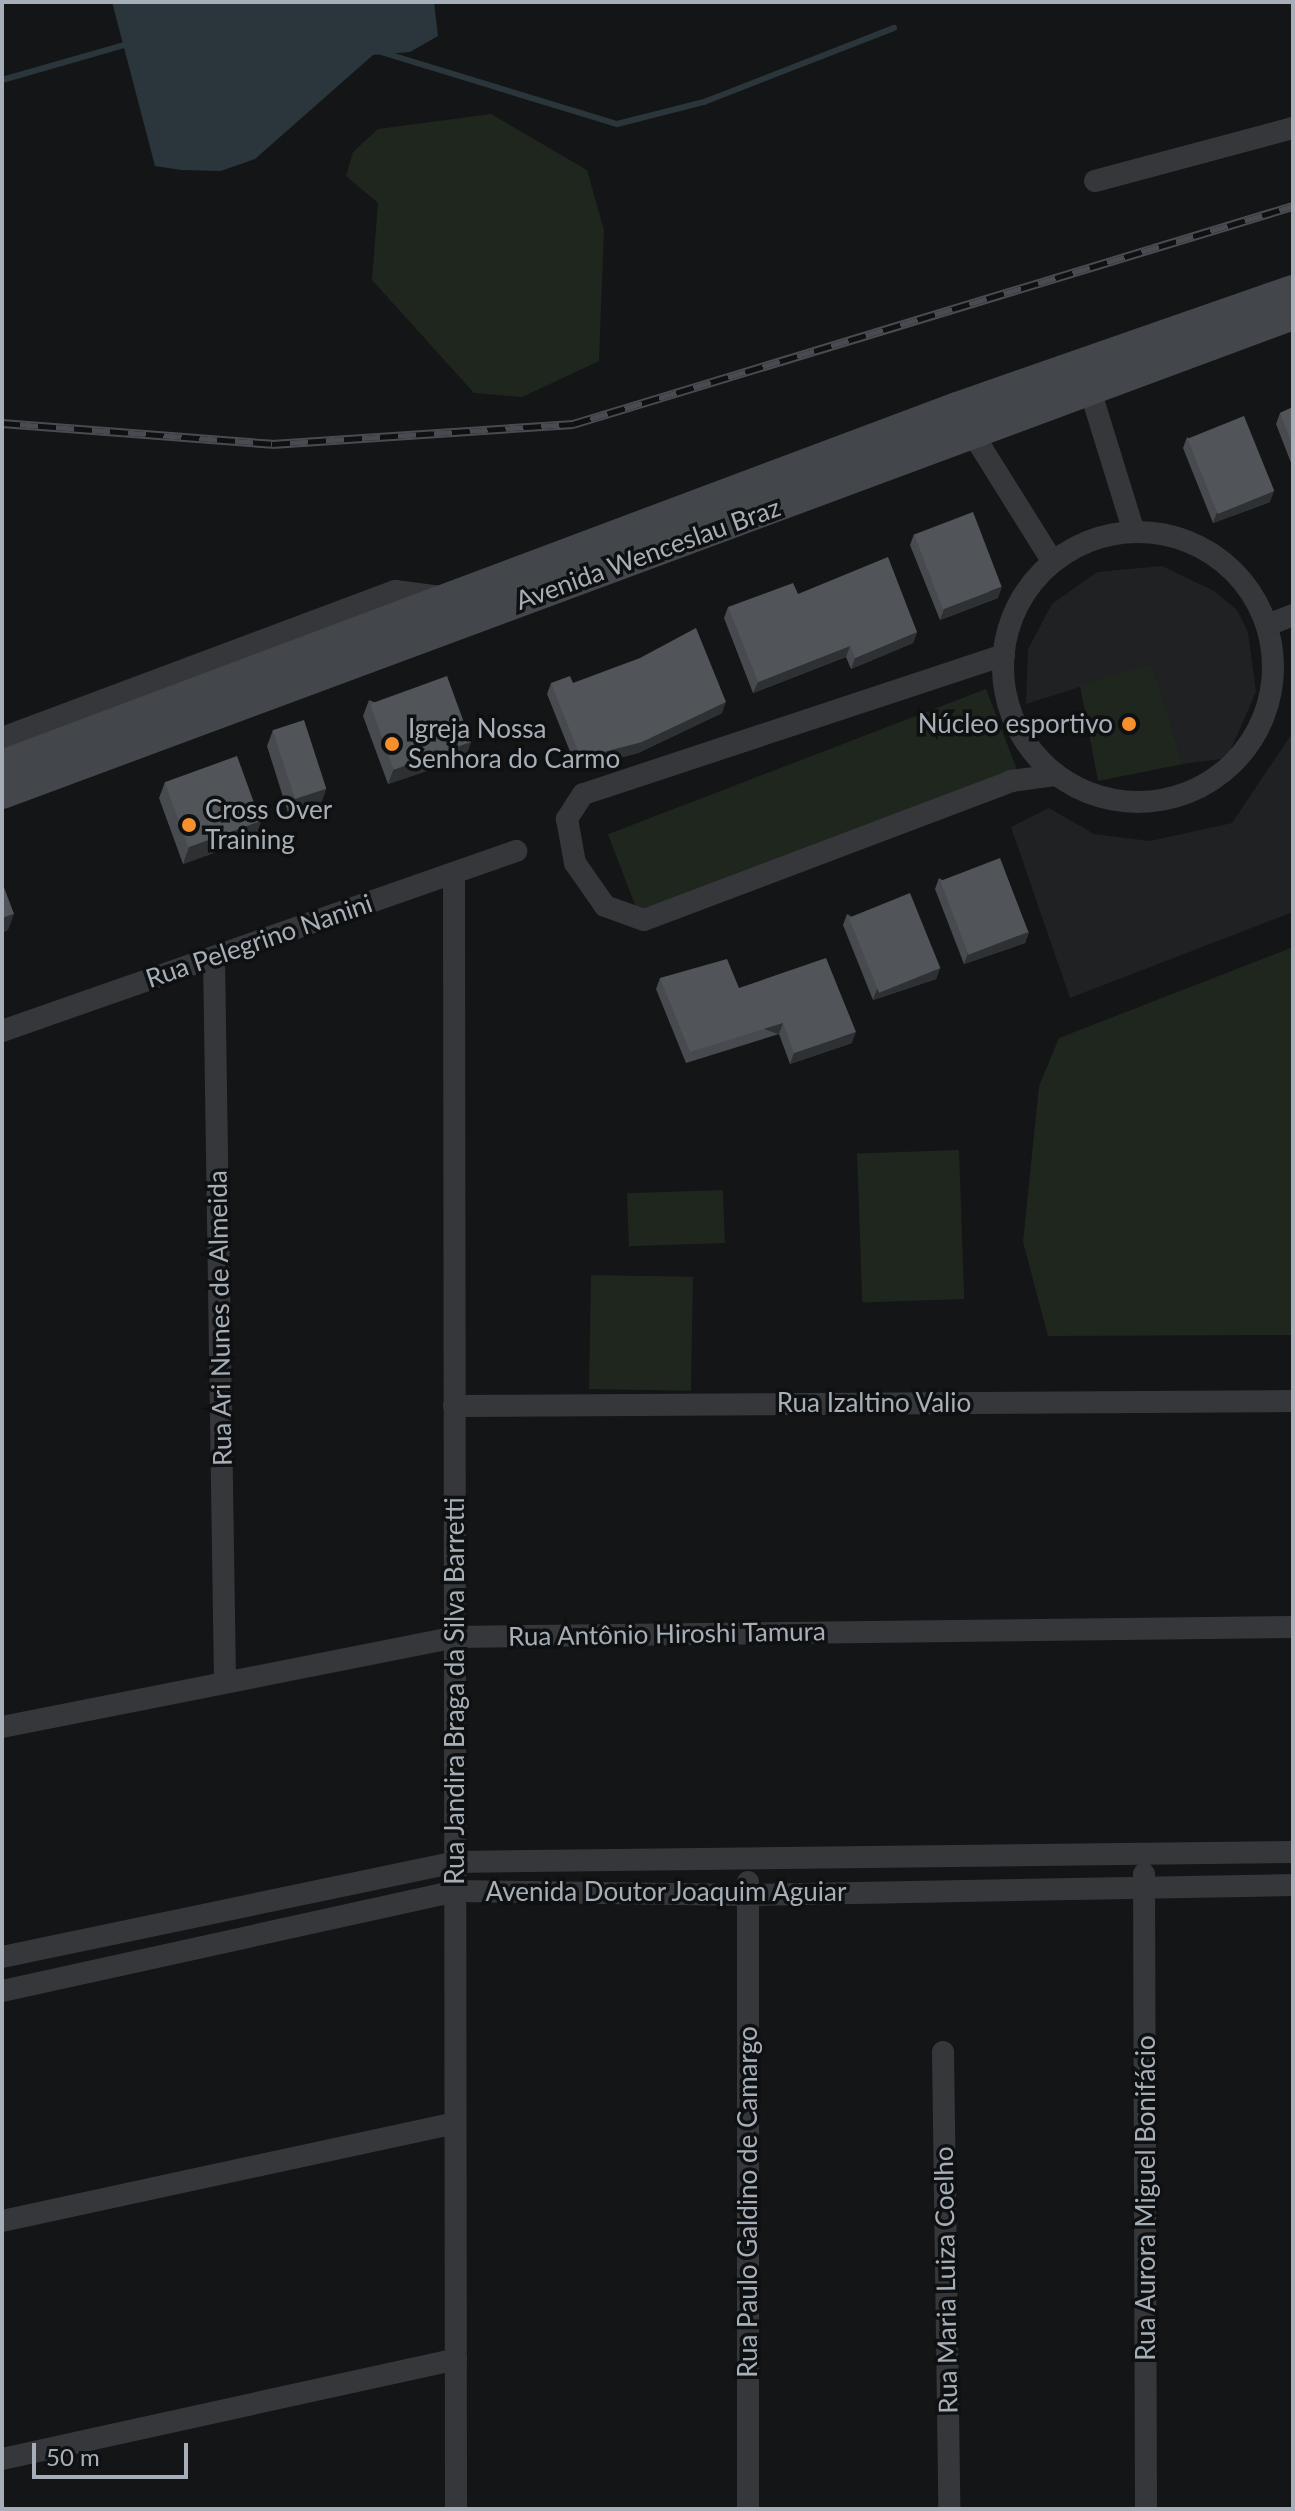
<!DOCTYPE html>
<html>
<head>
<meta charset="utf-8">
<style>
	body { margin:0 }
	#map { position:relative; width:1295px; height:2511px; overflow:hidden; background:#141516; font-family:Lato,sans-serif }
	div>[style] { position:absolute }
	.built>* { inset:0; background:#202123 }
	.green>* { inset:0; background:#1f261e; transform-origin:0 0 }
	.water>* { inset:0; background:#2a363b }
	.stream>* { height:6px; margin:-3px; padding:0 3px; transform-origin:3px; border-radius:3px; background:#2a363b }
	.street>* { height:22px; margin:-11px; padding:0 11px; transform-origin:11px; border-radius:11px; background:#35373b }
	.street>.ring { margin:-11px; padding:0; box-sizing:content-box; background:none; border:22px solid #35373b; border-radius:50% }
	.secondary>* { height:32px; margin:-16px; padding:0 16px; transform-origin:16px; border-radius:16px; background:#43474c }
	.rail>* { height:9px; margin-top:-4.5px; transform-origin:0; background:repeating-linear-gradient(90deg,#0f1011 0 18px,#484c51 0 36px); box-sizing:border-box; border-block:2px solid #484c51 }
	.wall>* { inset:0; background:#474a4e }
	.shaded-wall>* { inset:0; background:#2e3133; transform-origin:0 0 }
	.building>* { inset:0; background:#515559; transform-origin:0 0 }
	.dots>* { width:22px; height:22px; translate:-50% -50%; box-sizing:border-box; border:4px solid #0f1011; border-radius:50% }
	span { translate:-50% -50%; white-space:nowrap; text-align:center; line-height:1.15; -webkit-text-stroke:7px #0f1011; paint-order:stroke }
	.street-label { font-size:26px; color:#a6aeb7 }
	.poi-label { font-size:26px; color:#a6aeb7 }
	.right { translate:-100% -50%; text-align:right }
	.left { translate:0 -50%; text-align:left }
	.frame { position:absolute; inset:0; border:4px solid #a6aeb7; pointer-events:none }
	.scale { position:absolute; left:32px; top:2443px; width:156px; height:36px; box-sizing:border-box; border:4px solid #a6aeb7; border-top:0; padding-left:10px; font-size:24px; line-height:28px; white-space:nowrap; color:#a6aeb7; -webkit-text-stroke:6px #0f1011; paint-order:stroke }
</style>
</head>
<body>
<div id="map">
	<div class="built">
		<div style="clip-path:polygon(1162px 566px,1214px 591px,1237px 610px,1248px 632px,1256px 692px,1227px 758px,1183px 764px,1152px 664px,1026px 704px,1028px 649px,1052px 604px,1097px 572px)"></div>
		<div style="clip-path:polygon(1293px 732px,1293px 912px,1070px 998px,1011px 827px,1049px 808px,1094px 834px,1150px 841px,1232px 823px)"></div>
	</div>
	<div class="green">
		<div style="clip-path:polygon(491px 114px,587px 170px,604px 230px,599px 361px,522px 397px,474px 393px,372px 280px,378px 203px,346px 176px,353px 152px,378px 129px)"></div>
		<div style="clip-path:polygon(1152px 664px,1183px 764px,1098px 781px,1080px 685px)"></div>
		<div style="left:986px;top:689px;width:90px;height:405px;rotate:69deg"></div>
		<div style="clip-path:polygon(1293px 947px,1293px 1335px,1048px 1336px,1023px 1242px,1039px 1086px,1059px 1038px)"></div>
		<div style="left:959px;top:1150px;width:149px;height:102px;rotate:88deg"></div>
		<div style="left:723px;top:1190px;width:53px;height:96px;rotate:88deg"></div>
		<div style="left:591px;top:1275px;width:102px;height:114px;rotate:1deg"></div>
	</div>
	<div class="water">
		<div style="clip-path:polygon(112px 2px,434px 2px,438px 36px,410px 52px,373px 55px,255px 159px,221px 171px,181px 170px,155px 166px)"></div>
	</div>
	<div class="stream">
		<div style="left:381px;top:52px;width:247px;rotate:17deg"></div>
		<div style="left:617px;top:124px;width:90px;rotate:-14.2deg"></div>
		<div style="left:704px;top:102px;width:204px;rotate:-21.3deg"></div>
		<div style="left:2px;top:80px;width:134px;rotate:-16deg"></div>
	</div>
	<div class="street">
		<div style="left:1095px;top:181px;width:205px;rotate:-15deg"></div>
		<div style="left:1086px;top:377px;width:162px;rotate:72.8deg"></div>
		<div style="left:966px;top:423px;width:164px;rotate:58deg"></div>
		<div class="ring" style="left:1003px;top:532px;width:248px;height:248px"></div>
		<div style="left:1268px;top:625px;width:27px;rotate:-22deg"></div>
		<div style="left:1004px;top:655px;width:443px;rotate:161.7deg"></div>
		<div style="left:583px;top:794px;width:30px;rotate:123deg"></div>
		<div style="left:567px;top:819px;width:45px;rotate:79.7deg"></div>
		<div style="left:575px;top:863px;width:52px;rotate:55.1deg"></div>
		<div style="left:605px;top:906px;width:41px;rotate:19.7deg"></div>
		<div style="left:644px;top:920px;width:392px;rotate:-20.7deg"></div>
		<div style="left:1011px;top:781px;width:44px;rotate:-7.8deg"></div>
		<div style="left:2px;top:738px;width:420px;rotate:-20.5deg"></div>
		<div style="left:395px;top:591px;width:54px;rotate:7.4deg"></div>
		<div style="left:454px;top:873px;width:1636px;rotate:89.93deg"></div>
		<div style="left:214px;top:957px;width:723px;rotate:89.13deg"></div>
		<div style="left:2px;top:1031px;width:545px;rotate:-19.3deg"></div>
		<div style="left:454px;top:1406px;width:839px;rotate:-0.34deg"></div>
		<div style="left:2px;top:1727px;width:462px;rotate:-11.2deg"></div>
		<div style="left:455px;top:1637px;width:838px;rotate:-0.68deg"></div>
		<div style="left:1144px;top:1874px;width:635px;rotate:89.82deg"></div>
		<div style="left:2px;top:1957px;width:463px;rotate:-11.8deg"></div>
		<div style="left:455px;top:1862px;width:838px;rotate:-0.68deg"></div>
		<div style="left:2px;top:1991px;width:464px;rotate:-12.4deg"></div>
		<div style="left:455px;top:1891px;width:294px;rotate:0.8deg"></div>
		<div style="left:749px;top:1895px;width:544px;rotate:-1.05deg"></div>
		<div style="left:943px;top:2052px;width:457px;rotate:89.2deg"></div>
		<div style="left:2px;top:2221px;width:463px;rotate:-12.2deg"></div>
		<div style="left:2px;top:2459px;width:465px;rotate:-12.4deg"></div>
		<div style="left:748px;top:2509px;width:627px;rotate:-90deg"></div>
	</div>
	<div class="secondary">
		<div style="left:2px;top:766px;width:1020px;rotate:-20.55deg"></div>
		<div style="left:957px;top:408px;width:356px;rotate:-19.2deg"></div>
		<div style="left:2px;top:793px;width:1377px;rotate:-20.36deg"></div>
	</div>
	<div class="rail">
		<div style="left:2px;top:423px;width:271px;rotate:4.4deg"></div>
		<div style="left:272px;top:444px;width:302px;rotate:-3.8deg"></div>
		<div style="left:573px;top:424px;width:752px;rotate:-16.85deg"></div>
	</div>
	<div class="wall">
		<div style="clip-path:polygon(1293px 407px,1293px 468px,1276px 424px,1280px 413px)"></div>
		<div style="clip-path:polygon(1187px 437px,1270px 502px,1213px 523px,1183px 448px)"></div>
		<div style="clip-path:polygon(914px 534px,998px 598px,940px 620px,910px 545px)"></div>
		<div style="clip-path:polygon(798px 594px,917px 632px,913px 643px,851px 669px,846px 657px,753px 693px,724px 618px,728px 607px)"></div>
		<div style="clip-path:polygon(551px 683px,573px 683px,722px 713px,638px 753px,577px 769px,547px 694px)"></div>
		<div style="clip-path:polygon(369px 700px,471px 742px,465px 758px,388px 784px,363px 716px)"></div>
		<div style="clip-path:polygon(273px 730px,326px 789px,320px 806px,289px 816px,267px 746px)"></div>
		<div style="clip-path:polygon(165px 782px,261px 821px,255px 838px,183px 864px,159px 798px)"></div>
		<div style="clip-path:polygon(939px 878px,1029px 932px,1025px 943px,964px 964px,935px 889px)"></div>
		<div style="clip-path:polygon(847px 914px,940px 968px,936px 979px,873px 1000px,843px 925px)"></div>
		<div style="clip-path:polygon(660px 978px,739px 988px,852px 1043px,790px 1064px,779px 1034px,686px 1063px,656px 989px)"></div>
	</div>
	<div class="shaded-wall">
		<div style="clip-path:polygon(1274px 491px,1270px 502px,1213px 523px,1217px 512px)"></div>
		<div style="clip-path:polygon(1002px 587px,998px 598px,940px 620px,944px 609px)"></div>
		<div style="clip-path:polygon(917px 632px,913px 643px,851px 669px,855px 658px)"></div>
		<div style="clip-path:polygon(850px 646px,846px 657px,753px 693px,758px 682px)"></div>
		<div style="clip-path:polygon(726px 702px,722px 713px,638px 753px,577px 769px,581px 758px)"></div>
		<div style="clip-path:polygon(471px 742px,465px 758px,388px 784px,394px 768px)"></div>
		<div style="clip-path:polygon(326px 789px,320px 806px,289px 816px,295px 799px)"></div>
		<div style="clip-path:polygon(261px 821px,255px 838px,183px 864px,189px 847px)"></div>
		<div style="clip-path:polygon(14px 914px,8px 930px,2px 933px,2px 918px)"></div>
		<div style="clip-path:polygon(1029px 932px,1025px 943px,964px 964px,968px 953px)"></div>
		<div style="clip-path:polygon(940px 968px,936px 979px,873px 1000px,877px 989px)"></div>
		<div style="left:783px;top:1023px;width:12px;height:97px;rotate:110deg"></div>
		<div style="clip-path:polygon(856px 1032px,852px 1043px,790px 1064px,794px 1053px)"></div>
	</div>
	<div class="building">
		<div style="clip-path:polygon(1293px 407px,1293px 446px,1280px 413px)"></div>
		<div style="left:1244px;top:416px;width:81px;height:61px;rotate:68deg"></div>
		<div style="left:973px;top:512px;width:80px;height:63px;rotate:69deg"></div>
		<div style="clip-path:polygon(888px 557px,917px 632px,855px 658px,850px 646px,758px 682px,728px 607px,793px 583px,798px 594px)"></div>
		<div style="clip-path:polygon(696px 628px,726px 702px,642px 742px,581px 758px,551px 683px,570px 676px,573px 683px,640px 658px)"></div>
		<div style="left:447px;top:676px;width:70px;height:82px;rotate:70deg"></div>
		<div style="left:304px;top:720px;width:72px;height:33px;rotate:72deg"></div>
		<div style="left:237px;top:756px;width:69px;height:77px;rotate:70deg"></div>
		<div style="left:1000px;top:858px;width:79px;height:64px;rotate:69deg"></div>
		<div style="clip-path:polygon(2px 882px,14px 914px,2px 918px)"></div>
		<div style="left:910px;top:893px;width:81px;height:66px;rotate:68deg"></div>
		<div style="clip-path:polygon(826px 958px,856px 1032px,794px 1053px,783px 1023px,690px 1052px,660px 978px,727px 959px,739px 988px)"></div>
	</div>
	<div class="dots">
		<div style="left:1129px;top:724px;background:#f68f2c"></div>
		<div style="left:392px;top:744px;background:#f68f2c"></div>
		<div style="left:189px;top:825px;background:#f68f2c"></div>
	</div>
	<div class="street-label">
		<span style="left:648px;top:554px;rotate:-20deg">Avenida Wenceslau Braz</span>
		<span style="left:259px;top:941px;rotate:-19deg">Rua Pelegrino Nanini</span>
		<span style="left:220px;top:1318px;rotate:-91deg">Rua Ari Nunes de Almeida</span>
		<span style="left:874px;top:1403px">Rua Izaltino Valio</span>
		<span style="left:667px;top:1634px;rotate:-1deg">Rua Antônio Hiroshi Tamura</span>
		<span style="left:455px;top:1691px;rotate:-90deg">Rua Jandira Braga da Silva Barretti</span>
		<span style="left:666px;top:1892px">Avenida Doutor Joaquim Aguiar</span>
		<span style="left:1146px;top:2198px;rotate:-90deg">Rua Aurora Miguel Bonifácio</span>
		<span style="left:748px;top:2202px;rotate:-90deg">Rua Paulo Galdino de Camargo</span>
		<span style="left:946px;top:2280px;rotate:-91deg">Rua Maria Luiza Coelho</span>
	</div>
	<div class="poi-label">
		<span class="right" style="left:1113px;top:724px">Núcleo esportivo</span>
		<span class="left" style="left:408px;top:744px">Igreja Nossa<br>Senhora do Carmo</span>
		<span class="left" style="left:205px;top:825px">Cross Over<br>Training</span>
	</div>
	<div class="frame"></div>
	<div class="scale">50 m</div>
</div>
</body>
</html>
